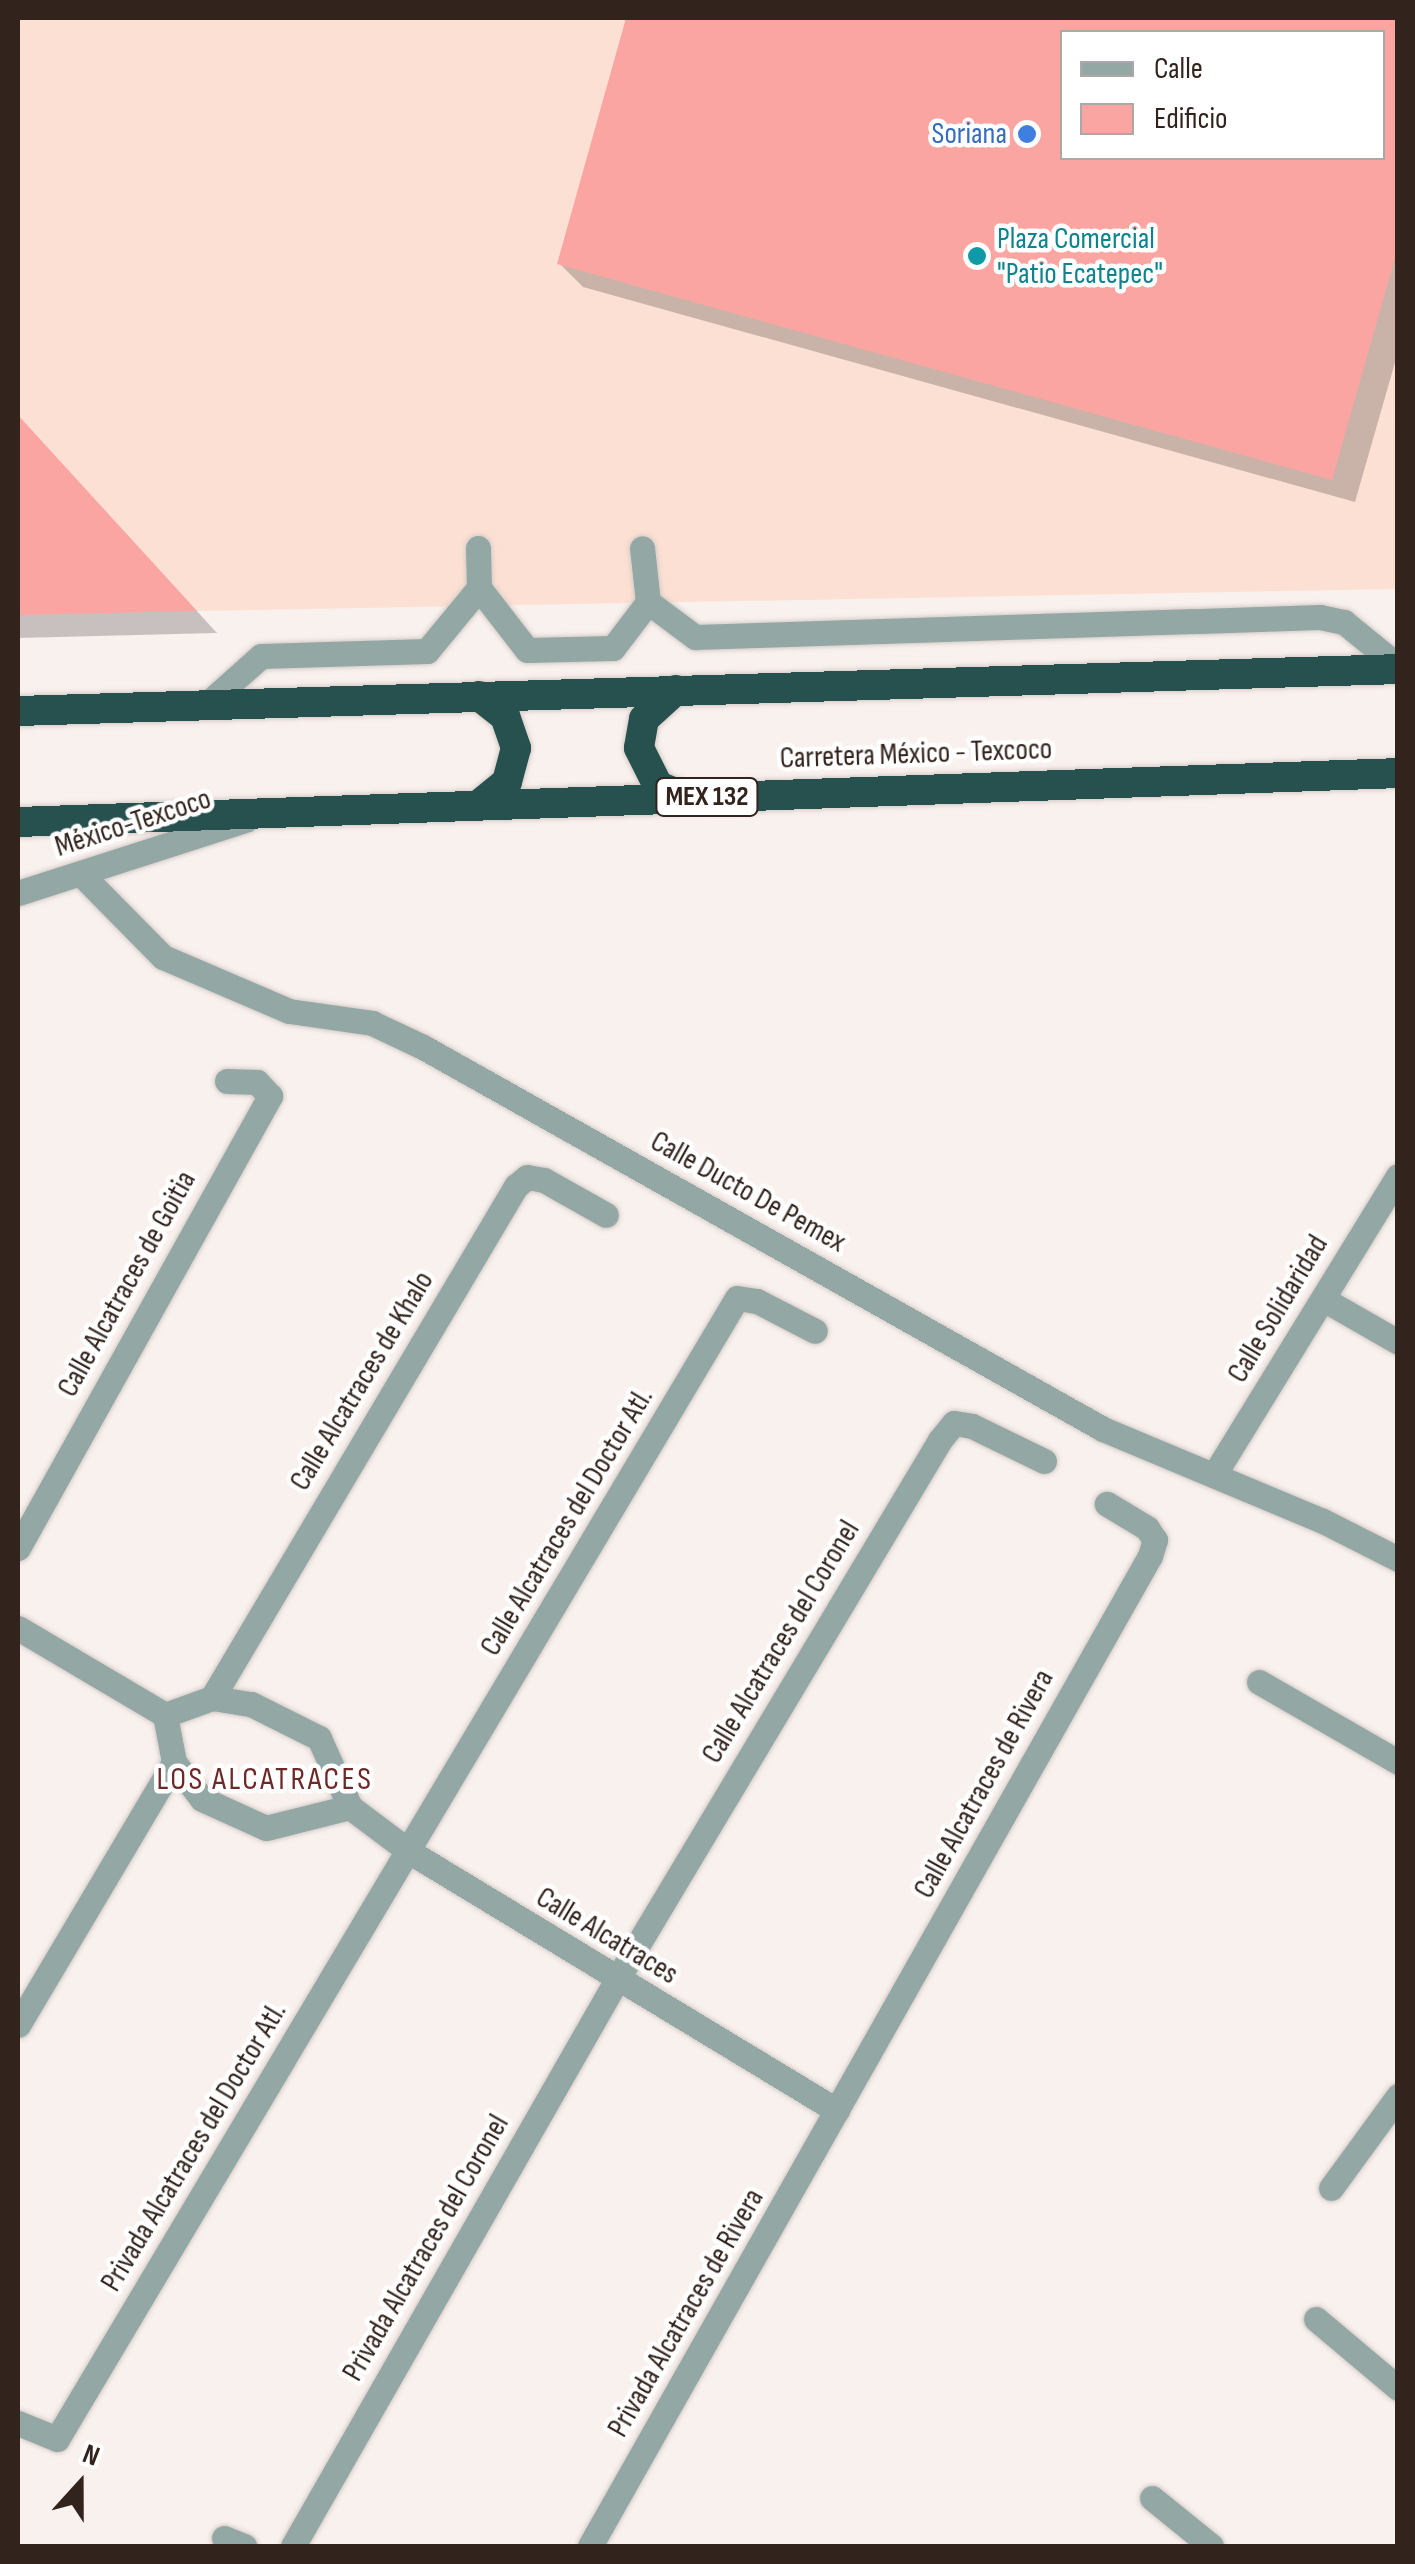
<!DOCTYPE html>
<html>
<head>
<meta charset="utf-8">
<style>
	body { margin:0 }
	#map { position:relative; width:1415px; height:2564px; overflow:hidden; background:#f9f1ee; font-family:"Sofia Sans Condensed",sans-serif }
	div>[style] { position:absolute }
	.built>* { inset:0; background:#fce0d3 }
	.shadow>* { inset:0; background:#0003 }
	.building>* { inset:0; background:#faa5a1 }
	.roads { filter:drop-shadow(0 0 2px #d5ccc8) drop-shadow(0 0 2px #d5ccc8) }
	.minor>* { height:25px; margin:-12.5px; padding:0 12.5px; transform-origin:12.5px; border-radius:12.5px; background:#93a7a4 }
	.highway>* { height:30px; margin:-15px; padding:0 15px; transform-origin:15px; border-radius:15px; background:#26514e }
	.dots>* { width:28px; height:28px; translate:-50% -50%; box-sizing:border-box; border:5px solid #fff; border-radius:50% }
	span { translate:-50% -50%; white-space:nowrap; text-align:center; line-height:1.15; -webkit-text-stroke:9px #fff; paint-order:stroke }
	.shield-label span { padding:2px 8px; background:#fff; border:2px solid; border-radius:8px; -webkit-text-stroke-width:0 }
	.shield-label { font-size:28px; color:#32241d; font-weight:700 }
	.shop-label { font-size:30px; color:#366cbe }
	.right { translate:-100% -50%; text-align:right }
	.culture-label { font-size:30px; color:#0d838f }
	.left { translate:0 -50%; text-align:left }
	.street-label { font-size:30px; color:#32241d }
	.neighbourhood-label { font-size:32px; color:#6e2827; letter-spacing:2.5px }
	.frame { position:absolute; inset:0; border:20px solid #32241d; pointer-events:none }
	.legend { position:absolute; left:1060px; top:30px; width:325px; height:130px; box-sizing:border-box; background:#fff; border:2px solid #ada7a5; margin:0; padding:12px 18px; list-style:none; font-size:30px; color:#32241d }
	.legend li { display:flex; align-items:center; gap:20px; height:50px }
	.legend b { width:50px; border:2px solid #ada7a5 }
	.north { position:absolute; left:30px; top:2434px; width:100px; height:100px; -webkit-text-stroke:8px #fff; paint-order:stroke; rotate:21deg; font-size:28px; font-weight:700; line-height:40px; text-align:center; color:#32241d }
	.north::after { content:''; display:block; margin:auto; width:35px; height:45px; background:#32241d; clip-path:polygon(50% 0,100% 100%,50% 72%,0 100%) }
</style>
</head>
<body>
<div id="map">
	<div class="built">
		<div style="clip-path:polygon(evenodd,18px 18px,1397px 18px,1397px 589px,197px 611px,18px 415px,18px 18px,1062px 32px,1382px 32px,1382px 158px,1062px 158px,1062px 32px)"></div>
	</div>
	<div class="shadow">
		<div style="clip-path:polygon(evenodd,629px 18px,1398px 18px,1398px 352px,1355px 502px,583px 287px,559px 263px,629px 18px,1062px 32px,1382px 32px,1382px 158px,1062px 158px,1062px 32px)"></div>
		<div style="clip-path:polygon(18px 416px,217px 633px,18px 638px)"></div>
	</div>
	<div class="building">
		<div style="clip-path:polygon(evenodd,626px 18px,1398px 18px,1398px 247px,1332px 480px,557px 264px,626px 18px,1062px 32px,1382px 32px,1382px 158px,1062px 158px,1062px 32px)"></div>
		<div style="clip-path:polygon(18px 415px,197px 611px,18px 615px)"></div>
	</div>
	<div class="roads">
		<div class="minor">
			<div style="left:478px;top:548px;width:40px;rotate:88.6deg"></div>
			<div style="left:479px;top:588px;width:78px;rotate:52.3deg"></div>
			<div style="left:527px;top:650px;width:86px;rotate:-1.3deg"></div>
			<div style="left:613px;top:648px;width:58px;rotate:-52.7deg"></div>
			<div style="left:648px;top:602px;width:54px;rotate:-96.3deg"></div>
			<div style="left:648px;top:602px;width:59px;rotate:36.7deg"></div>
			<div style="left:695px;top:637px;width:625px;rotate:-1.83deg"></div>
			<div style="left:1320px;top:617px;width:25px;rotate:12deg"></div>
			<div style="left:1344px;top:622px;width:70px;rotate:39.2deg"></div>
			<div style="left:207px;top:704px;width:72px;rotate:-41.6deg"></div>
			<div style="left:261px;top:656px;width:166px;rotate:-1.7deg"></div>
			<div style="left:427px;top:651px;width:82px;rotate:-50.5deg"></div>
			<div style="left:82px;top:875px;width:115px;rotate:45.4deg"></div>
			<div style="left:163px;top:957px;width:137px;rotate:23.2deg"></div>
			<div style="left:289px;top:1011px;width:84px;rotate:8.2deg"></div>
			<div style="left:372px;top:1023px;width:56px;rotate:25.2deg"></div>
			<div style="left:423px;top:1047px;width:780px;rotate:29.33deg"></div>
			<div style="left:1103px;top:1429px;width:238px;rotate:22.7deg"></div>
			<div style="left:1323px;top:1521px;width:84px;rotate:26.9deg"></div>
			<div style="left:18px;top:893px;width:239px;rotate:-17.8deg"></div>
			<div style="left:1323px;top:1299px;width:86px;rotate:29.8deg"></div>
			<div style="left:1214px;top:1475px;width:351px;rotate:-58.4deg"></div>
			<div style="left:18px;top:1548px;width:518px;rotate:-60.86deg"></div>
			<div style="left:270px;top:1096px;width:19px;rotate:-133deg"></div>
			<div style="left:257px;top:1082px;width:30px;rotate:-178deg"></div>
			<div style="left:18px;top:1628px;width:171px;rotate:30.6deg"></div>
			<div style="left:165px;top:1715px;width:48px;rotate:79.2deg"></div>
			<div style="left:174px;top:1762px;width:46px;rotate:52.9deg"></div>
			<div style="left:202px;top:1799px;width:70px;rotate:24.4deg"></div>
			<div style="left:266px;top:1828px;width:87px;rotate:-14deg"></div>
			<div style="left:1259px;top:1682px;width:160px;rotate:29.9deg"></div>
			<div style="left:212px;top:1698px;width:595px;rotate:-59.3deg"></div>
			<div style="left:516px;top:1186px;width:14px;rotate:-39deg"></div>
			<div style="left:527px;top:1177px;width:17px;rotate:10deg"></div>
			<div style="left:544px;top:1180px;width:71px;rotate:29.4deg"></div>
			<div style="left:165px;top:1715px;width:50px;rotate:-19.9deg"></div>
			<div style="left:212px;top:1698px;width:39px;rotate:9deg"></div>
			<div style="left:251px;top:1704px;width:76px;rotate:26.6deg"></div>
			<div style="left:319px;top:1738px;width:76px;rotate:65.8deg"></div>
			<div style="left:350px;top:1807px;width:75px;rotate:36.9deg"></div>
			<div style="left:410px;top:1852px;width:499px;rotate:31.2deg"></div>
			<div style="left:18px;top:2025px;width:306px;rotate:-59.3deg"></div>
			<div style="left:1331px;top:2188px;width:114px;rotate:-53.9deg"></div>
			<div style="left:1316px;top:2319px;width:107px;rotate:40.1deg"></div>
			<div style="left:18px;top:2423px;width:42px;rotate:22.3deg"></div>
			<div style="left:57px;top:2439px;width:1328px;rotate:-59.21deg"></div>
			<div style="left:737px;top:1298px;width:20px;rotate:9deg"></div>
			<div style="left:757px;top:1301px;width:65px;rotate:27.3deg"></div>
			<div style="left:1152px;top:2498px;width:76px;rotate:39.1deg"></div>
			<div style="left:224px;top:2538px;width:22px;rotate:22deg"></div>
			<div style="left:293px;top:2546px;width:651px;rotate:-60.24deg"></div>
			<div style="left:616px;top:1981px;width:631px;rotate:-59.08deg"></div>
			<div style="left:940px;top:1440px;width:22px;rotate:-51deg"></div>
			<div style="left:954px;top:1423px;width:18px;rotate:9deg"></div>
			<div style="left:972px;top:1426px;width:80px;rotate:25.9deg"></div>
			<div style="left:590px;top:2546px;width:1137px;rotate:-60.51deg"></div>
			<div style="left:1150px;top:1556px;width:17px;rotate:-73deg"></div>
			<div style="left:1155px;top:1540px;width:14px;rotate:-124deg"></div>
			<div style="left:1147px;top:1528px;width:47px;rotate:-149deg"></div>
		</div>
		<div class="highway">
			<div style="left:676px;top:690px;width:43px;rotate:137.8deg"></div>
			<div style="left:644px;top:719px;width:29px;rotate:100deg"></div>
			<div style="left:639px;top:748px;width:42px;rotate:63.4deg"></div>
			<div style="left:658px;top:786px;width:29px;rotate:22deg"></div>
			<div style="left:479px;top:696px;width:33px;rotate:38deg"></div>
			<div style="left:505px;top:716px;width:34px;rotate:71deg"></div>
			<div style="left:516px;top:748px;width:35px;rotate:105deg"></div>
			<div style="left:507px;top:782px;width:36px;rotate:141deg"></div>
			<div style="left:18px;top:711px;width:1381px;rotate:-1.74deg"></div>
			<div style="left:18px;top:822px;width:1381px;rotate:-2.03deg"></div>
		</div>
	</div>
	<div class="dots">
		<div style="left:1027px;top:134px;background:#3f7fe0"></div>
		<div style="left:977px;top:256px;background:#0f9aa8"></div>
	</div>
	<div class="shield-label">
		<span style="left:707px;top:797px">MEX 132</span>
	</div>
	<div class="shop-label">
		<span class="right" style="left:1007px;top:134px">Soriana</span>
	</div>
	<div class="culture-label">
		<span class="left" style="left:997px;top:256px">Plaza Comercial<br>"Patio Ecatepec"</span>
	</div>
	<div class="street-label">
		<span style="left:916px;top:754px;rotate:-2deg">Carretera México - Texcoco</span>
		<span style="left:133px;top:823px;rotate:-18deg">México-Texcoco</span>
		<span style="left:748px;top:1192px;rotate:29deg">Calle Ducto De Pemex</span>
		<span style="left:127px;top:1284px;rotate:-61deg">Calle Alcatraces de Goitia</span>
		<span style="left:1278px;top:1309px;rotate:-59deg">Calle Solidaridad</span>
		<span style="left:362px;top:1381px;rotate:-59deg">Calle Alcatraces de Khalo</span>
		<span style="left:567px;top:1522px;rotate:-59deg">Calle Alcatraces del Doctor Atl.</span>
		<span style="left:781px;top:1642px;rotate:-59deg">Calle Alcatraces del Coronel</span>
		<span style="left:984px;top:1784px;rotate:-61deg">Calle Alcatraces de Rivera</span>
		<span style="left:607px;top:1936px;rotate:31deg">Calle Alcatraces</span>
		<span style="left:194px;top:2147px;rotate:-59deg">Privada Alcatraces del Doctor Atl.</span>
		<span style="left:426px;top:2248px;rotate:-60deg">Privada Alcatraces del Coronel</span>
		<span style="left:686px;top:2313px;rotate:-60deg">Privada Alcatraces de Rivera</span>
	</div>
	<div class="neighbourhood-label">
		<span style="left:265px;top:1780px">LOS ALCATRACES</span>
	</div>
	<div class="frame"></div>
	<ul class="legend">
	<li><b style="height:12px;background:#93a7a4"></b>Calle</li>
	<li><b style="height:28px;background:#faa5a1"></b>Edificio</li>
	</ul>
	<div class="north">N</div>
</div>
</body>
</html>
